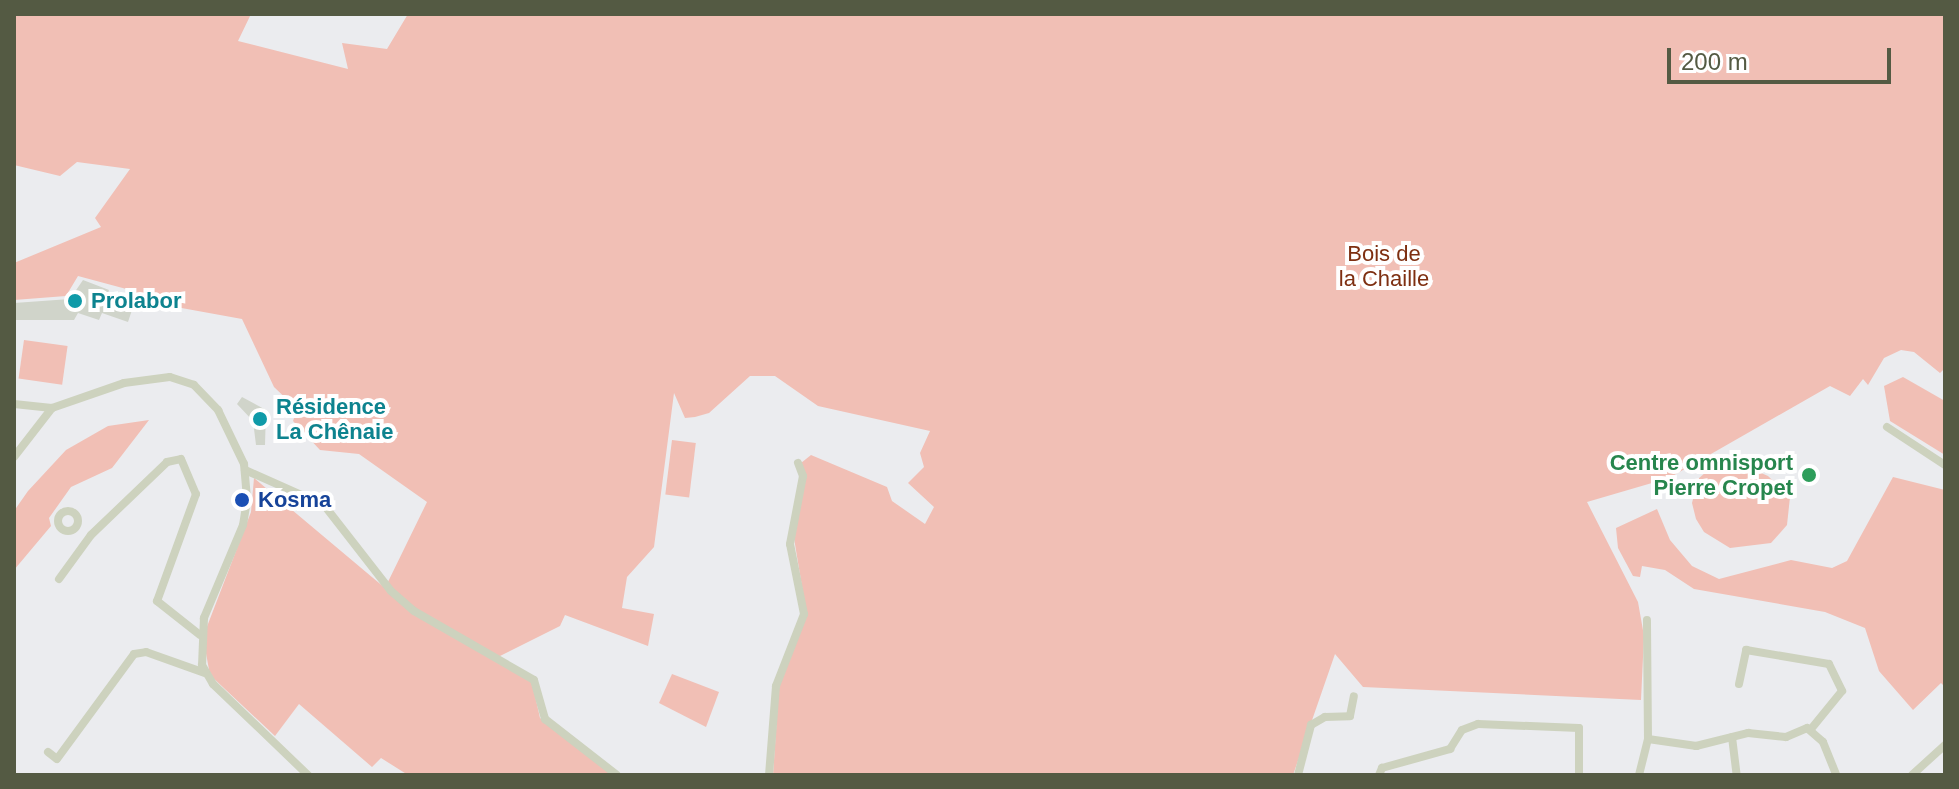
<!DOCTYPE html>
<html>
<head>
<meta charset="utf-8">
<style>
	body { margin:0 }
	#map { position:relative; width:1959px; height:789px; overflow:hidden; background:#ebecef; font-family:Helvetica,sans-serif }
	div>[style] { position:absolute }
	.green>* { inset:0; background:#f1bfb5; transform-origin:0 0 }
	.building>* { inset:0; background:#d0d4ca }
	.minor>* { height:8px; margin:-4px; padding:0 4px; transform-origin:4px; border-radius:4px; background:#cdd2be }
	.minor>.ring { margin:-4px; padding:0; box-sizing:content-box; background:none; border:8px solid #cdd2be; border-radius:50% }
	.dots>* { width:22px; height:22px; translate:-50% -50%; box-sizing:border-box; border:4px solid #fff; border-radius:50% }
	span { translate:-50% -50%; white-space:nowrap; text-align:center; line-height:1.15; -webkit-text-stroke:8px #fff; paint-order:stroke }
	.park-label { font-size:22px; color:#7e2f11 }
	.culture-label { font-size:22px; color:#0d838f; font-weight:700 }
	.left { translate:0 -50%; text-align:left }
	.leisure-label { font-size:22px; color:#27864d; font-weight:700 }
	.right { translate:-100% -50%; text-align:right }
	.transit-label { font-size:22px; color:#164399; font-weight:700 }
	.frame { position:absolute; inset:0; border:16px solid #545a43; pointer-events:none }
	.scale { position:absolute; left:1667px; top:48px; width:224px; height:36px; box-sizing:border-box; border:4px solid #545a43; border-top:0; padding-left:10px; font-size:24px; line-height:28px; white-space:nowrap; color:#545a43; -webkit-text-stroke:6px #fff; paint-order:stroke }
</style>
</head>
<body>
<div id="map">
	<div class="green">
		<div style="clip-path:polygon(14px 14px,251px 14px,238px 41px,348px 69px,342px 43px,387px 49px,408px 14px,1945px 14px,1945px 368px,1940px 373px,1914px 352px,1901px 350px,1884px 358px,1868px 385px,1863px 379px,1850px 396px,1830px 386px,1669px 478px,1587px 502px,1638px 602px,1644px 636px,1641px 700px,1363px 687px,1335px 654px,1293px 775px,773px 775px,779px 686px,806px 611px,793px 532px,801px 463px,811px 455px,887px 487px,892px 501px,925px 524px,934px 507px,908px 483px,924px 467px,920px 453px,930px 431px,818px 406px,775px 376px,750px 376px,709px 413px,695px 417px,685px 418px,674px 393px,654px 547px,627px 577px,622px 608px,654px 614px,648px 646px,565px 615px,560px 626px,496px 658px,532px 682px,540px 718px,612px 775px,408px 775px,381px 758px,372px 767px,299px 704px,275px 736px,210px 675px,203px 637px,251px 512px,254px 478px,385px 588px,427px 502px,359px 454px,320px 450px,293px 421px,297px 409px,274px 387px,242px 319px,143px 301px,130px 290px,78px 276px,66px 296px,14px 300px,14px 263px,101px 227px,95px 218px,130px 169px,77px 162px,60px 176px,14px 165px)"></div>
		<div style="left:24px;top:340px;width:44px;height:39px;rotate:8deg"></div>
		<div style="clip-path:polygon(1903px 377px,1945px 401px,1945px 455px,1890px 421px,1884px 386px)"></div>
		<div style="clip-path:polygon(149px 420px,112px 468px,71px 487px,49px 518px,51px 526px,14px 570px,14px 511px,28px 491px,66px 450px,108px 426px)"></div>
		<div style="left:672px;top:440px;width:24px;height:55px;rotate:7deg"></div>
		<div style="clip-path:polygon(1734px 461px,1768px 476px,1790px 497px,1787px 525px,1771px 543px,1730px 548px,1704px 532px,1696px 519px,1692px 503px,1698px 479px,1714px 465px)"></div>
		<div style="clip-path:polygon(1893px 477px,1945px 490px,1945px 687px,1941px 683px,1913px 710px,1879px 671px,1865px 628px,1825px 612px,1694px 589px,1665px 570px,1642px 566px,1640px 577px,1633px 576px,1618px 548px,1616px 528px,1657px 509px,1670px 540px,1692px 566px,1719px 579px,1791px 560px,1832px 568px,1847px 561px)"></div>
		<div style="clip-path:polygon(672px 674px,719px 692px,706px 727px,659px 703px)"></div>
	</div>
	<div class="building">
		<div style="clip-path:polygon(83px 280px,109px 290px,106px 300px,132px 310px,128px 322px,102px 313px,99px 320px,78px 313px,74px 320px,14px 320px,14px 303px,70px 299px)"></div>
		<div style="clip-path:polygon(242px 397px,266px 410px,265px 445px,256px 445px,253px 421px,237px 404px)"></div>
	</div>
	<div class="minor">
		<div style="left:14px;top:404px;width:38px;rotate:6deg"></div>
		<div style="left:52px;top:408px;width:76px;rotate:-19.1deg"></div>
		<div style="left:124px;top:383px;width:46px;rotate:-7.4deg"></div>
		<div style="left:170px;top:377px;width:25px;rotate:18deg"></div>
		<div style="left:194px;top:385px;width:35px;rotate:46deg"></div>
		<div style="left:218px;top:410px;width:60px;rotate:64.3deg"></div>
		<div style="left:244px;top:464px;width:36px;rotate:85deg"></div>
		<div style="left:247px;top:500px;width:25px;rotate:99deg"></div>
		<div style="left:243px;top:525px;width:101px;rotate:112.8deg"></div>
		<div style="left:204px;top:618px;width:47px;rotate:92.4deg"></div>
		<div style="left:202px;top:665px;width:22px;rotate:60deg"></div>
		<div style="left:213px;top:684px;width:132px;rotate:43.8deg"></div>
		<div style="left:1887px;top:427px;width:69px;rotate:33.2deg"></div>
		<div style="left:14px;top:457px;width:62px;rotate:-52.2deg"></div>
		<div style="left:245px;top:470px;width:86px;rotate:23.9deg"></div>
		<div style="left:324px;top:505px;width:109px;rotate:52.1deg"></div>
		<div style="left:391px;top:591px;width:30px;rotate:41deg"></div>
		<div style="left:414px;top:611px;width:138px;rotate:29.9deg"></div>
		<div style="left:534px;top:680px;width:41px;rotate:74.2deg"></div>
		<div style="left:545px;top:719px;width:91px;rotate:37.9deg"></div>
		<div class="ring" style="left:58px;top:511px;width:12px;height:12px"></div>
		<div style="left:59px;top:579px;width:54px;rotate:-54deg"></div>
		<div style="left:91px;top:535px;width:105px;rotate:-43.8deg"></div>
		<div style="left:167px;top:462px;width:14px;rotate:-12deg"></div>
		<div style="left:181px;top:459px;width:38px;rotate:67deg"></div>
		<div style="left:196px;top:494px;width:114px;rotate:110deg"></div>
		<div style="left:157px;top:601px;width:55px;rotate:38.3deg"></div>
		<div style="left:1739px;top:684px;width:35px;rotate:-78deg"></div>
		<div style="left:1746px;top:650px;width:84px;rotate:9.6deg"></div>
		<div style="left:1829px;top:664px;width:30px;rotate:64deg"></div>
		<div style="left:1842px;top:691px;width:49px;rotate:129.2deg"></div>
		<div style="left:1732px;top:737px;width:38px;rotate:83deg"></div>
		<div style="left:1648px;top:739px;width:49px;rotate:8.3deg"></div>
		<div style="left:1696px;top:746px;width:54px;rotate:-14deg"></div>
		<div style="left:1748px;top:733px;width:38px;rotate:6deg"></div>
		<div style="left:1786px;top:737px;width:23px;rotate:-23deg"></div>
		<div style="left:1807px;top:728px;width:21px;rotate:41deg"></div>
		<div style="left:1823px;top:742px;width:35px;rotate:68deg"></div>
		<div style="left:48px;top:752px;width:11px;rotate:38deg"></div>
		<div style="left:57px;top:759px;width:130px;rotate:-53.7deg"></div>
		<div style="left:134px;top:654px;width:12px;rotate:-9deg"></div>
		<div style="left:146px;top:652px;width:63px;rotate:19.6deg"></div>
		<div style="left:769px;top:775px;width:89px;rotate:-85.5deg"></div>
		<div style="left:776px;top:686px;width:77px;rotate:-68.7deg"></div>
		<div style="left:804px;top:614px;width:71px;rotate:-101.3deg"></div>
		<div style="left:790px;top:544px;width:69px;rotate:-79.2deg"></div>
		<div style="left:803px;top:476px;width:14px;rotate:-111deg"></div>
		<div style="left:1298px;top:775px;width:52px;rotate:-75.4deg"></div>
		<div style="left:1311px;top:725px;width:16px;rotate:-30deg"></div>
		<div style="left:1325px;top:717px;width:25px;rotate:-2deg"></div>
		<div style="left:1350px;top:716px;width:20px;rotate:-79deg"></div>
		<div style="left:1379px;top:775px;width:8px;rotate:-67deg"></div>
		<div style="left:1382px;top:768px;width:71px;rotate:-15.6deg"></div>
		<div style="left:1450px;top:749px;width:22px;rotate:-58deg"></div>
		<div style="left:1462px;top:730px;width:17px;rotate:-21deg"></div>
		<div style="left:1478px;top:724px;width:101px;rotate:2.3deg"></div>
		<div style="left:1579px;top:728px;width:47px;rotate:90deg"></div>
		<div style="left:1639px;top:775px;width:37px;rotate:-76deg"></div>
		<div style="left:1648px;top:739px;width:119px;rotate:-90.5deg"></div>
		<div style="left:1912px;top:775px;width:45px;rotate:-42.3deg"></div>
	</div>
	<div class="dots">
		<div style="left:75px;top:301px;background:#0f9aa8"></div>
		<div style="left:260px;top:419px;background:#0f9aa8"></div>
		<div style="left:1809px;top:475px;background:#2e9e5b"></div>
		<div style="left:242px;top:500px;background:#1a4fb4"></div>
	</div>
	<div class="park-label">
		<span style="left:1384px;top:266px">Bois de<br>la Chaille</span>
	</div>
	<div class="culture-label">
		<span class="left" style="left:91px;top:301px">Prolabor</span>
		<span class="left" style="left:276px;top:419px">Résidence<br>La Chênaie</span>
	</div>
	<div class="leisure-label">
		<span class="right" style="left:1793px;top:475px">Centre omnisport<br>Pierre Cropet</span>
	</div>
	<div class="transit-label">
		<span class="left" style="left:258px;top:500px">Kosma</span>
	</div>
	<div class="frame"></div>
	<div class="scale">200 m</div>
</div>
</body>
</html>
